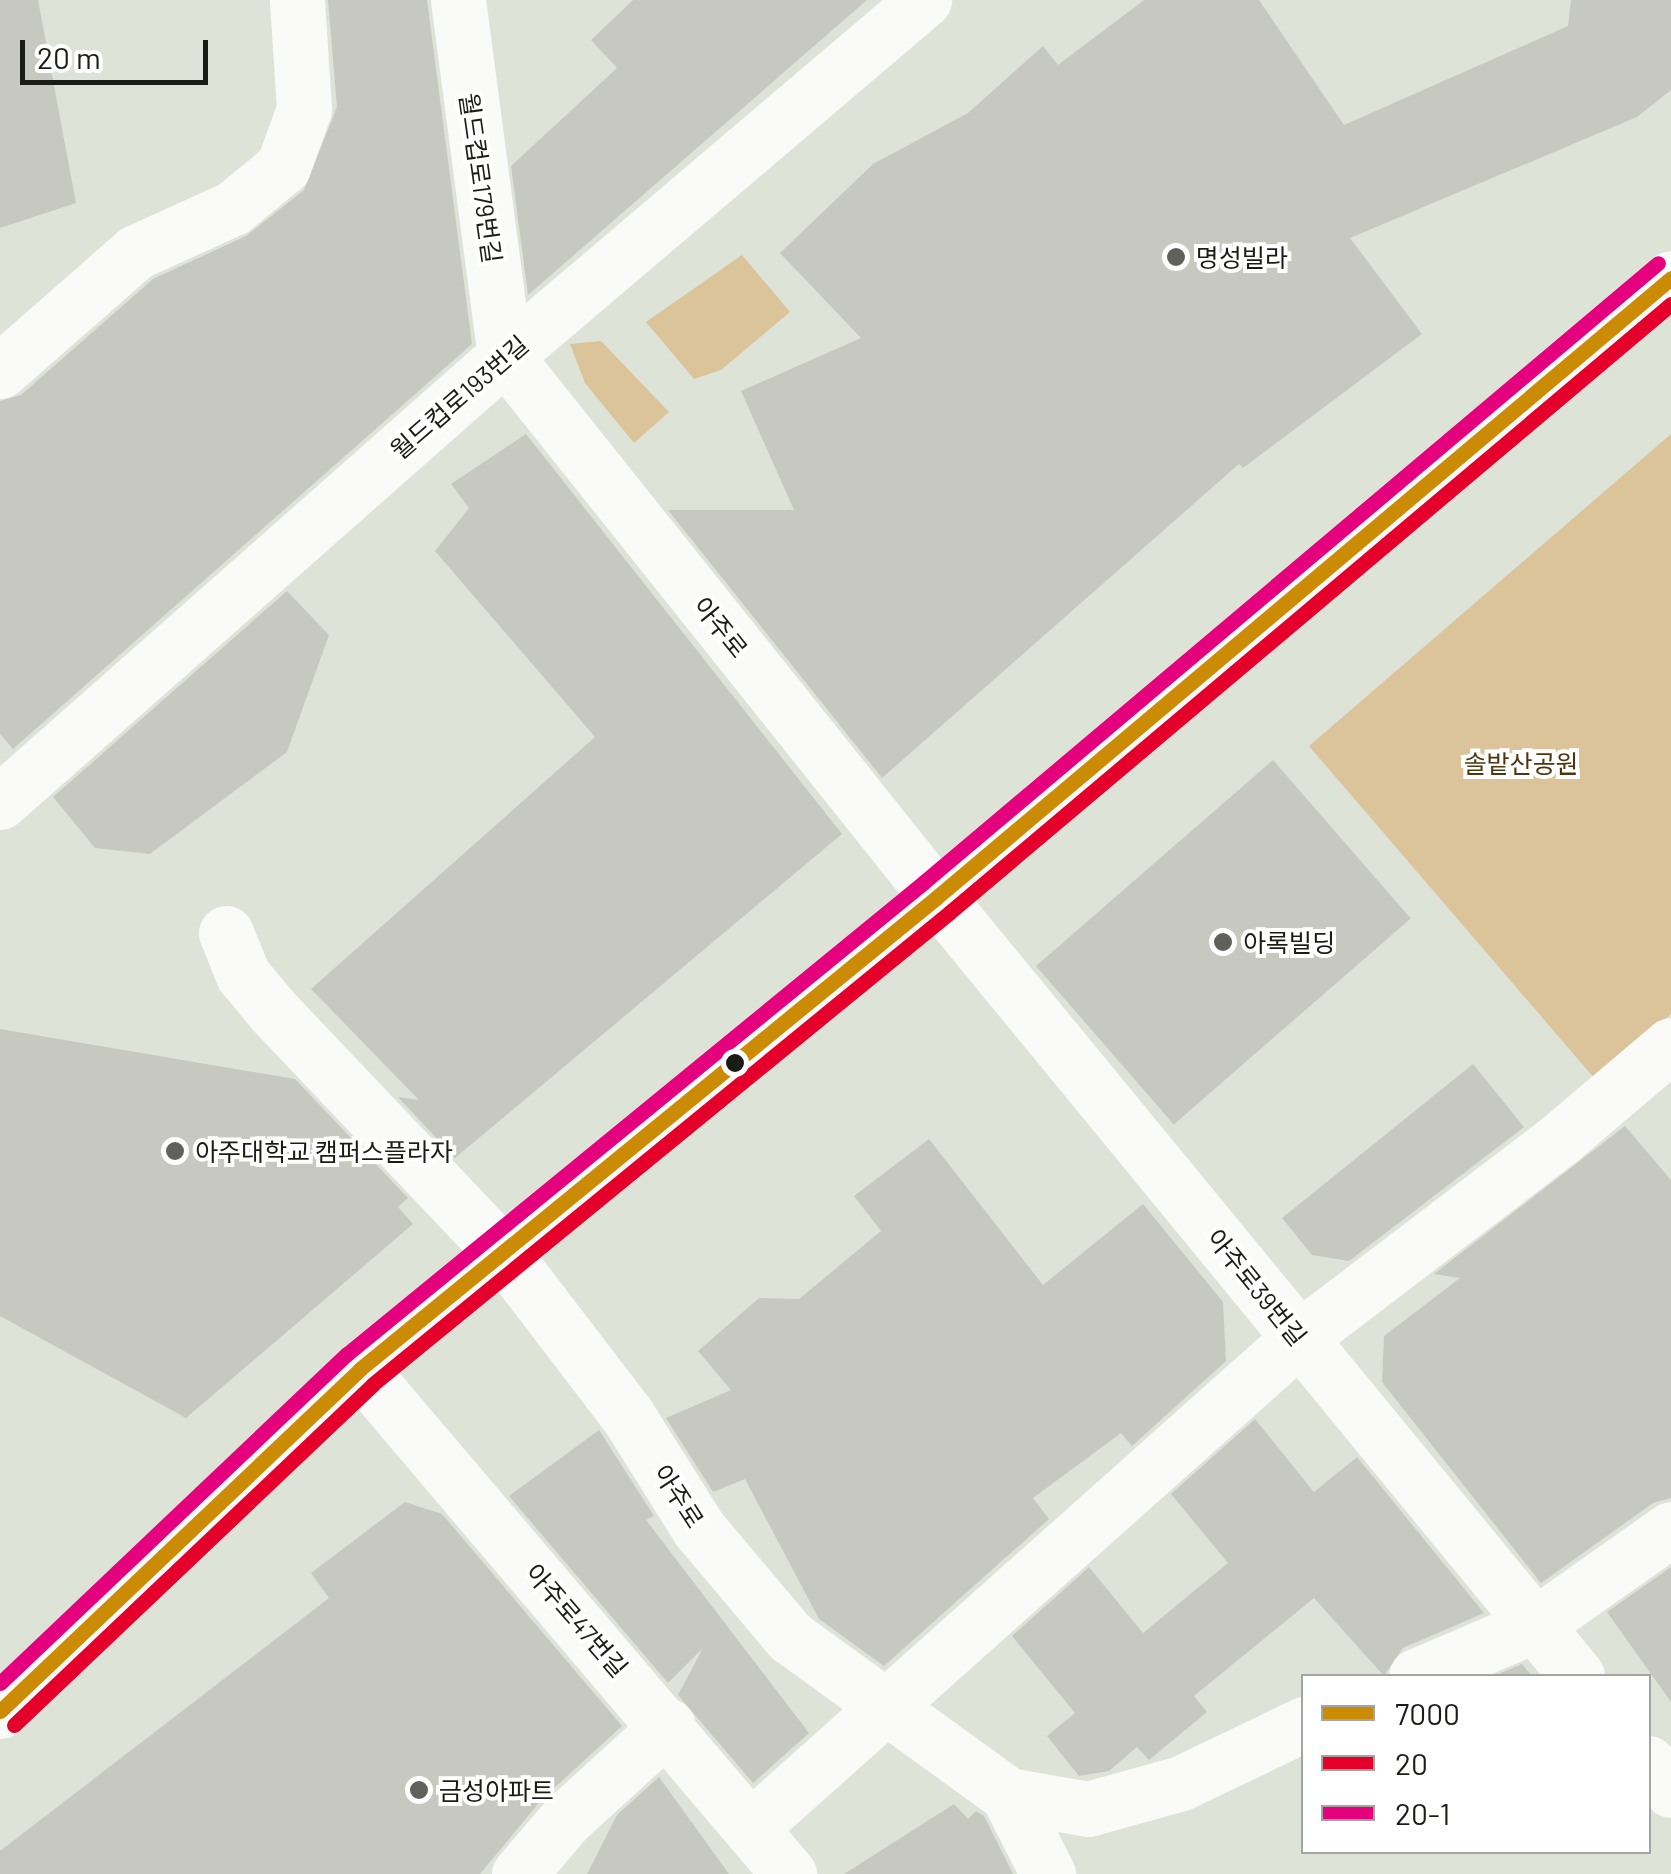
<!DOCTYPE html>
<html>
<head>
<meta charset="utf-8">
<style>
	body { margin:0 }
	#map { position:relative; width:1671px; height:1874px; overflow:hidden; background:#dee3d8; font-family:Barlow,"Noto Sans KR",sans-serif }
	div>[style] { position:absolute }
	.green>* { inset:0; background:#dbc39a }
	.building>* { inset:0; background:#c7c9c0; transform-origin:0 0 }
	.minor>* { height:55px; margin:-27.5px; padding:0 27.5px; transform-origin:27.5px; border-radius:27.5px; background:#fafbf9 }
	.bus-1>* { height:15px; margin:-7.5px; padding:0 7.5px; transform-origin:7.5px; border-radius:7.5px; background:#cb8b04 }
	.bus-2>* { height:15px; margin:-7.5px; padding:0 7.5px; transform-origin:7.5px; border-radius:7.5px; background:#e4002b }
	.bus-3>* { height:15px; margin:-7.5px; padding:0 7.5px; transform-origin:7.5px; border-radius:7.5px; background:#e5007d }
	.dots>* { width:28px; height:28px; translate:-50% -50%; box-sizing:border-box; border:5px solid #fff; border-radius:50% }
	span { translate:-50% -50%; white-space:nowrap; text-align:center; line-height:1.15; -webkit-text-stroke:8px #fff; paint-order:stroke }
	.street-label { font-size:25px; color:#1a1d16 }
	.poi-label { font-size:25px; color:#1a1d16 }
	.left { translate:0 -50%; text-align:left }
	.park-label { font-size:25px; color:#4e3612 }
	.legend { position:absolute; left:1301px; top:1674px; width:350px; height:180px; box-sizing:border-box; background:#fff; border:2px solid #a3a5a2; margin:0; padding:12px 18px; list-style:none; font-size:30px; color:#1a1d16 }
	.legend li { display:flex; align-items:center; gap:20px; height:50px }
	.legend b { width:50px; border:2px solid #a3a5a2 }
	.scale { position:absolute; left:20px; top:40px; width:188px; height:45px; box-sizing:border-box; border:5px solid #1a1d16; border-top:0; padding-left:12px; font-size:30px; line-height:35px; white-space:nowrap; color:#1a1d16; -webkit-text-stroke:8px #fff; paint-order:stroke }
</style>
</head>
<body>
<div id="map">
	<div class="green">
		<div style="clip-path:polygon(742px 255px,790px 312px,721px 370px,694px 379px,646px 322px)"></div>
		<div style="clip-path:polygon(601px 341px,669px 412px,634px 443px,585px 383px,570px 344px)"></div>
		<div style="clip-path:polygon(1671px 434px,1671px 1014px,1595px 1079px,1309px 746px)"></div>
	</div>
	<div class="building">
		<div style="clip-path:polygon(0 0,38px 0,76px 203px,0 228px)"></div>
		<div style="clip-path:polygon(328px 0,427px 0,472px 344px,13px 749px,0 734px,0 401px,21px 395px,153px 279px,246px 236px,304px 190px,337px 107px)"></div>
		<div style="clip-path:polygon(633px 0,867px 0,528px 295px,511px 166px,617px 68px,591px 40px)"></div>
		<div style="clip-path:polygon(1144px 0,1259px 0,1344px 125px,1568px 26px,1571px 0,1671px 0,1671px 90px,1637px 117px,1350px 238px,1422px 334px,1243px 468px,1239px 464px,882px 778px,668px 510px,794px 510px,741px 391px,861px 338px,780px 253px,873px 164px,968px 113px,1043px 46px,1058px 65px)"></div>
		<div style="clip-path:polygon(526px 434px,842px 834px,455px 1158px,398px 1097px,419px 1100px,311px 989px,595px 737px,435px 551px,469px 508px,451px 484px)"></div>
		<div style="clip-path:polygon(287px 591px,329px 635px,287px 752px,150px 854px,95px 848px,53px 797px)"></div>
		<div style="left:1273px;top:760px;width:210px;height:314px;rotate:49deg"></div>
		<div style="clip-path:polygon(0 1029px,295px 1079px,408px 1198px,398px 1207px,413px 1224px,186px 1418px,0 1316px)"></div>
		<div style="clip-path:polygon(1473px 1064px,1524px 1127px,1349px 1261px,1312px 1255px,1282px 1218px)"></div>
		<div style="clip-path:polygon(1625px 1126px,1671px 1180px,1671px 1498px,1653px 1503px,1541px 1583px,1382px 1382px,1384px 1336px,1460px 1278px,1434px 1274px)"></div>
		<div style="clip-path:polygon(929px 1139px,1043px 1285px,1143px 1204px,1223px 1302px,1226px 1361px,1132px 1446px,1121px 1433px,1033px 1498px,1049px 1519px,884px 1666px,819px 1619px,745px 1479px,713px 1492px,666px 1418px,731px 1390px,698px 1351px,759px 1298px,799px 1299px,881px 1231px,854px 1196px)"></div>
		<div style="clip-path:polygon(1255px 1419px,1314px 1492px,1357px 1457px,1484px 1613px,1403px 1648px,1384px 1676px,1314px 1598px,1194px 1696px,1207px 1712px,1149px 1760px,1137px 1747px,1109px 1771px,1079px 1776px,1047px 1736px,1075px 1713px,1012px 1636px,1089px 1567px,1143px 1633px,1228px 1563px,1171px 1494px)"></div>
		<div style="clip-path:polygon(599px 1430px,654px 1516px,646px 1520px,809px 1733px,753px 1783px,678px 1695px,703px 1648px,668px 1683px,509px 1496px)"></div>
		<div style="clip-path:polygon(405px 1502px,442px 1514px,622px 1726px,542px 1799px,480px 1874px,0 1874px,0 1851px,329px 1598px,311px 1573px)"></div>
		<div style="clip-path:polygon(1671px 1567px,1671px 1702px,1607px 1612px)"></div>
		<div style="clip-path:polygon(1522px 1664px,1532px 1676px,1494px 1676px)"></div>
		<div style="clip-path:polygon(659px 1777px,729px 1874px,587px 1874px,617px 1815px)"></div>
		<div style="clip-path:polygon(954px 1804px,968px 1819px,976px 1811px,984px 1816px,1013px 1874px,844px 1874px)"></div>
	</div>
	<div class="minor">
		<div style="left:458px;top:0;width:359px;rotate:82.5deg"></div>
		<div style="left:505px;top:356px;width:692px;rotate:51.39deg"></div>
		<div style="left:937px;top:897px;width:1008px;rotate:50.59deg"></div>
		<div style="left:0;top:371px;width:181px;rotate:-41.2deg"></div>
		<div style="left:136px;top:252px;width:107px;rotate:-24.4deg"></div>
		<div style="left:233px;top:208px;width:65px;rotate:-39.4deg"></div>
		<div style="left:283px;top:167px;width:62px;rotate:-70.1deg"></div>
		<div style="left:304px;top:109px;width:109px;rotate:-93.7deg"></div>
		<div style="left:0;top:802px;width:674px;rotate:-41.45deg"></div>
		<div style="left:505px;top:356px;width:550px;rotate:-40.35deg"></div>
		<div style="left:226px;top:933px;width:45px;rotate:68deg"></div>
		<div style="left:243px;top:975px;width:47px;rotate:50.2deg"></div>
		<div style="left:273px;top:1011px;width:335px;rotate:46.5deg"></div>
		<div style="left:504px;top:1254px;width:204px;rotate:52.6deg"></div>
		<div style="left:628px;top:1416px;width:133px;rotate:57.9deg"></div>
		<div style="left:699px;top:1529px;width:141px;rotate:49.9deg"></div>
		<div style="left:790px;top:1637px;width:269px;rotate:35.9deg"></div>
		<div style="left:1008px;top:1795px;width:89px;rotate:63.1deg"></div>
		<div style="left:360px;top:1369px;width:663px;rotate:49.65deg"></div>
		<div style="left:1416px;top:1676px;width:129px;rotate:-23.2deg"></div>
		<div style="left:1535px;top:1625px;width:166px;rotate:-35.2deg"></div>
		<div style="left:0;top:1711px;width:497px;rotate:-43.5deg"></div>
		<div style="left:360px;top:1369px;width:745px;rotate:-39.28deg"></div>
		<div style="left:937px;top:897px;width:960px;rotate:-40.14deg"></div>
		<div style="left:1648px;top:1763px;width:35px;rotate:50deg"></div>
		<div style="left:1008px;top:1795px;width:81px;rotate:9.9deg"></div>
		<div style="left:1088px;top:1809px;width:97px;rotate:-15.6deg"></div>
		<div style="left:1181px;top:1783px;width:136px;rotate:-25.6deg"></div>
		<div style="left:751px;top:1827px;width:734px;rotate:-41.74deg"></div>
		<div style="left:1299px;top:1338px;width:328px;rotate:-37.3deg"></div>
		<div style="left:1560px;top:1139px;width:145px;rotate:-40.3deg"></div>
		<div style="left:519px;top:1874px;width:72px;rotate:-49.5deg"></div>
		<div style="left:566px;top:1819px;width:138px;rotate:-42.4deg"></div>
	</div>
	<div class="bus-1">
		<div style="left:0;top:1711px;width:497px;rotate:-43.5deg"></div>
		<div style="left:360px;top:1369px;width:745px;rotate:-39.28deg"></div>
		<div style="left:937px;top:897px;width:960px;rotate:-40.14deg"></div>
	</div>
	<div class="bus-2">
		<div style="left:14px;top:1725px;width:495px;rotate:-43.5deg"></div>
		<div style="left:373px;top:1384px;width:745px;rotate:-39.28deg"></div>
		<div style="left:950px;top:912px;width:943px;rotate:-40.14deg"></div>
	</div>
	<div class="bus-3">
		<div style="left:0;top:1683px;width:478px;rotate:-43.5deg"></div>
		<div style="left:347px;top:1354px;width:745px;rotate:-39.28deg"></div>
		<div style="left:924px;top:882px;width:960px;rotate:-40.14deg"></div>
	</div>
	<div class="dots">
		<div style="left:1176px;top:257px;background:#5f625a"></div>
		<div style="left:1223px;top:942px;background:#5f625a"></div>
		<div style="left:735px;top:1063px;background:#1a1d16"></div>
		<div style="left:175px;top:1151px;background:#5f625a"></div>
		<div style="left:419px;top:1790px;background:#5f625a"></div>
	</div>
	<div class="street-label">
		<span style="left:481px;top:178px;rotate:82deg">월드컵로179번길</span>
		<span style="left:459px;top:397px;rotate:-41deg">월드컵로193번길</span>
		<span style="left:721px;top:627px;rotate:51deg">아주로</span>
		<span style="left:1257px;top:1287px;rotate:51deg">아주로39번길</span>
		<span style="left:679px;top:1496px;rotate:57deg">아주로</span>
		<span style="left:577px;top:1620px;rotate:49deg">아주로47번길</span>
	</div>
	<div class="poi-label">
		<span class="left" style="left:1196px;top:257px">명성빌라</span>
		<span class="left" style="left:1243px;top:942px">아록빌딩</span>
		<span class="left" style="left:195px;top:1151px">아주대학교 캠퍼스플라자</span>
		<span class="left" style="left:439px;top:1790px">금성아파트</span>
	</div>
	<div class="park-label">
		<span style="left:1521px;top:763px">솔밭산공원</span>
	</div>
	<ul class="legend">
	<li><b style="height:12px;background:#cb8b04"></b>7000</li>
	<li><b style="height:12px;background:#e4002b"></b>20</li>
	<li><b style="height:12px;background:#e5007d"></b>20-1</li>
	</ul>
	<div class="scale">20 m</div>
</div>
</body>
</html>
